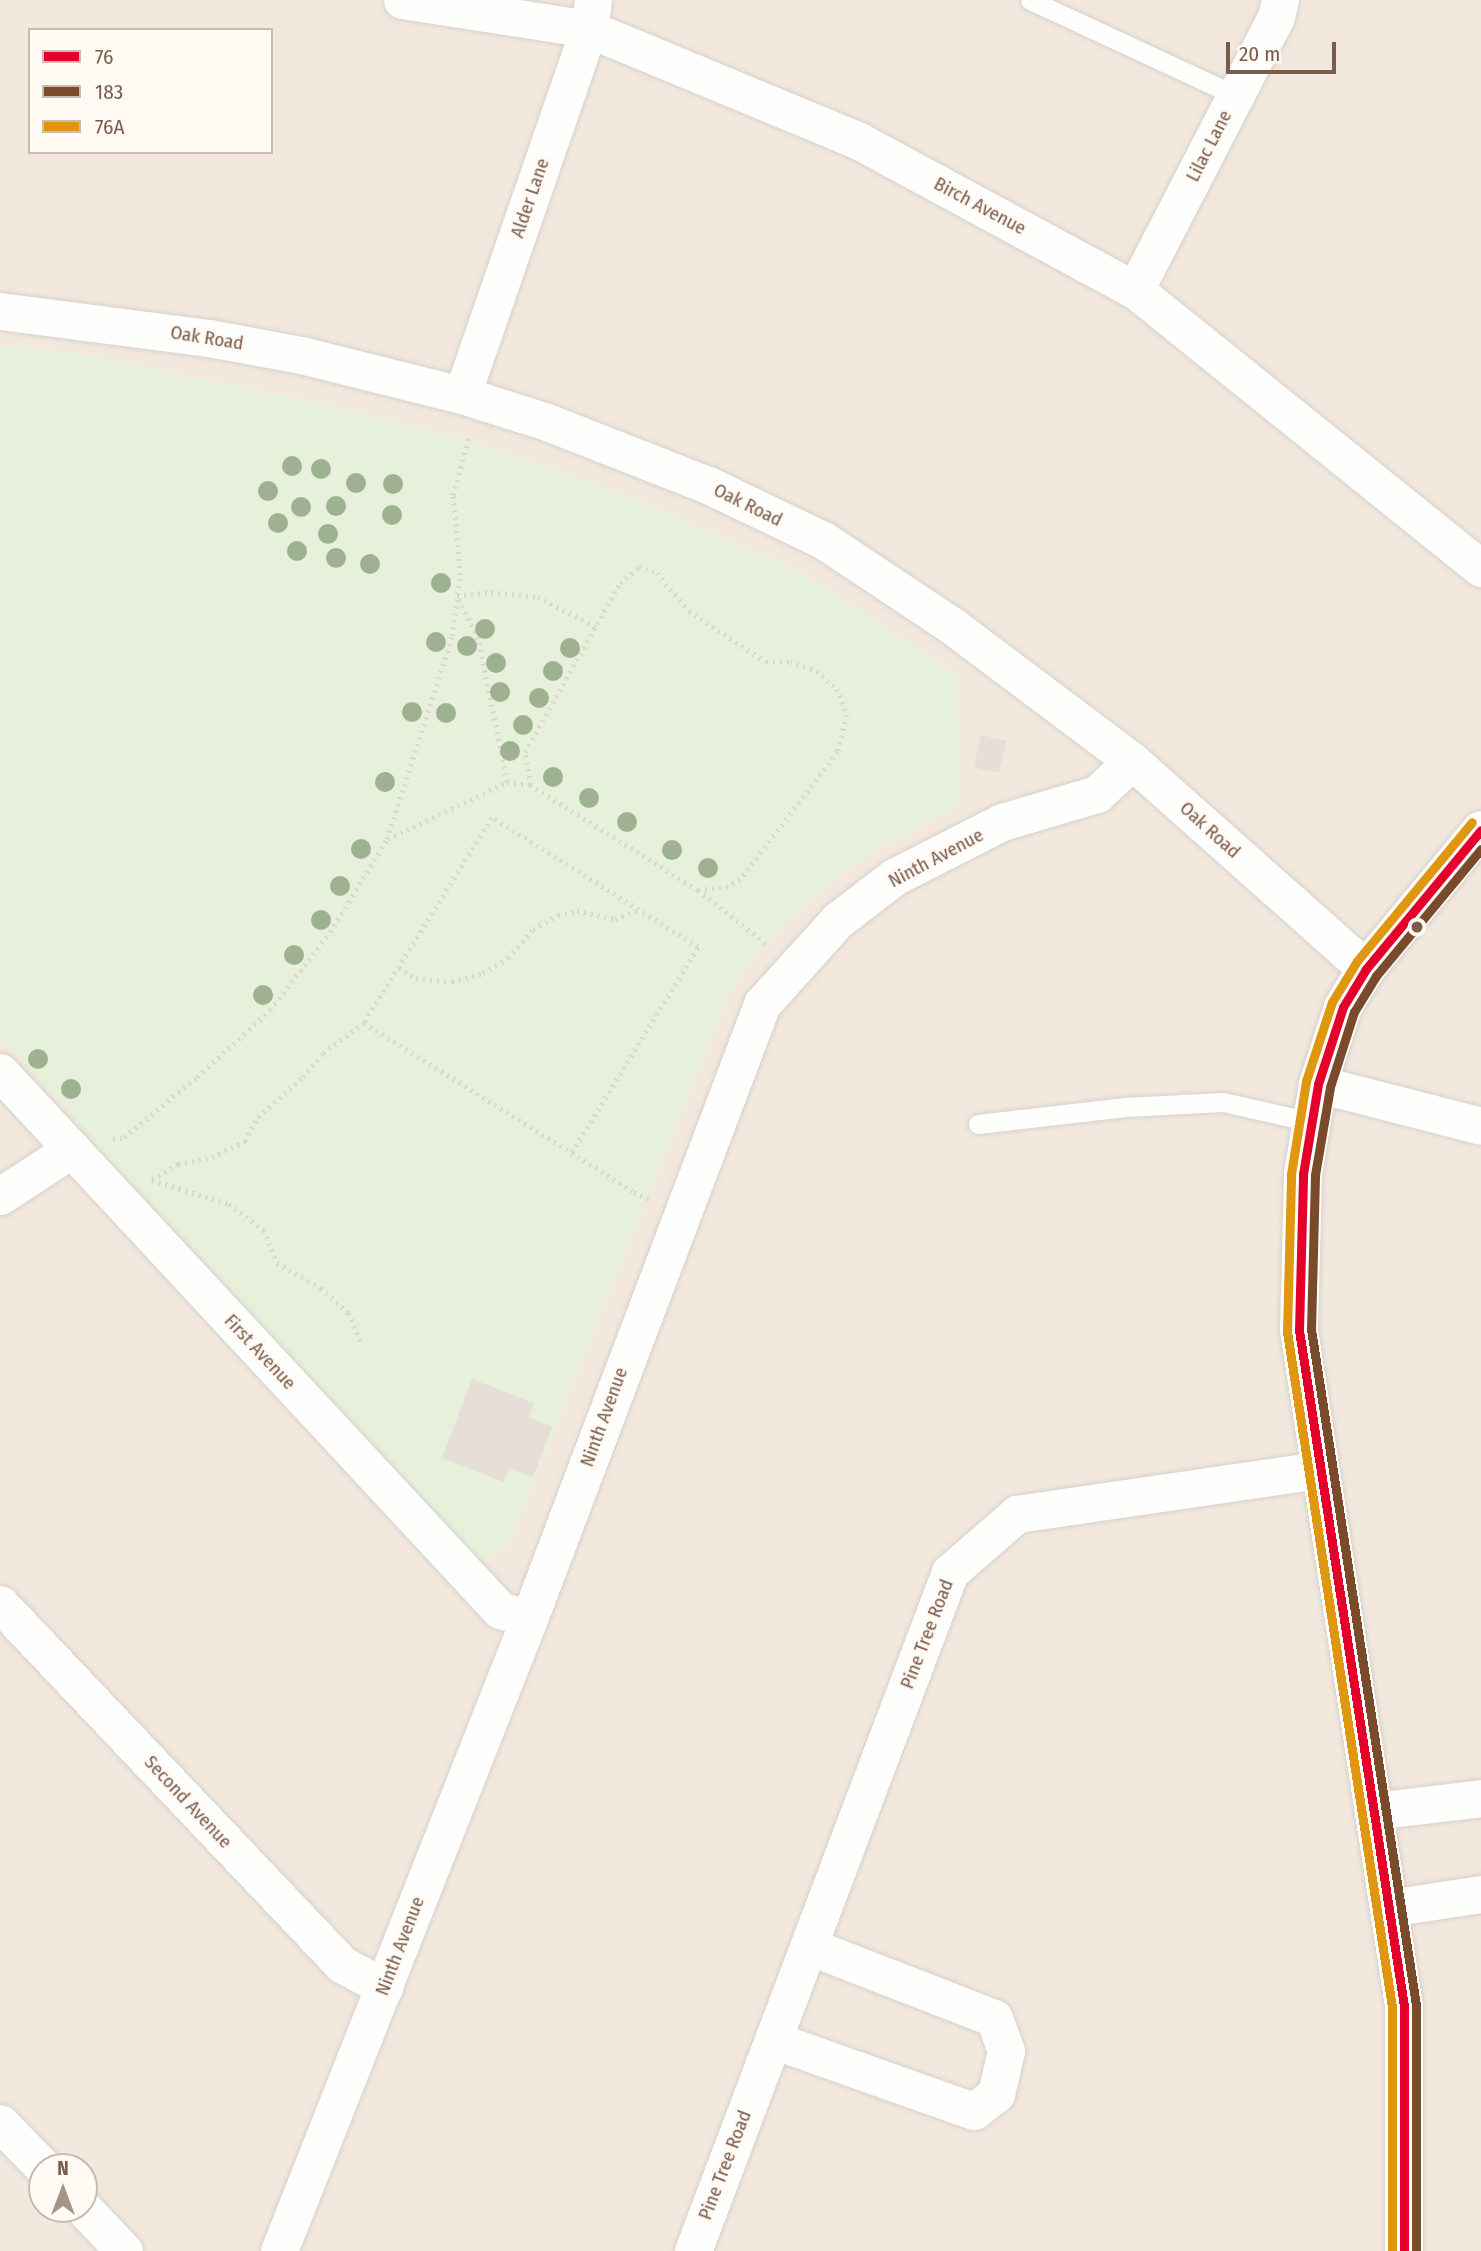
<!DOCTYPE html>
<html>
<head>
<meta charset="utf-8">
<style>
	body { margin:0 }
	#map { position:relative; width:1481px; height:2251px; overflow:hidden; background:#f9f5f0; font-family:"Fira Sans Condensed",sans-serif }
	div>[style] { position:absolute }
	.residential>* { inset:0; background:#f2e8de }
	.green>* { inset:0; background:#e7f0db }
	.building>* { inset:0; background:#e6ded7; transform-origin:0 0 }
	.path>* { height:4.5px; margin-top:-2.25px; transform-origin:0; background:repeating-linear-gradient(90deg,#dcd5d0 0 2px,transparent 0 7px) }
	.roads { filter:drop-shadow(0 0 2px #d7d1cb) drop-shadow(0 0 2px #d7d1cb) }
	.service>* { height:19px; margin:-9.5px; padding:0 9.5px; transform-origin:9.5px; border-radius:9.5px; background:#fefefd }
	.minor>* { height:37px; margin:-18.5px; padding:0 18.5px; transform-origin:18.5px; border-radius:18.5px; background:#fefefd }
	.tertiary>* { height:38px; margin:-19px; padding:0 19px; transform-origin:19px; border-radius:19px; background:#fefefd }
	.bus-1>* { height:9px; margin:-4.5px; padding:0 4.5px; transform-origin:4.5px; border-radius:4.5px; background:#e4002b }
	.bus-2>* { height:9px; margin:-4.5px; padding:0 4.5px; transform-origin:4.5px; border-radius:4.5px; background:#7a4b2a }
	.bus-3>* { height:9px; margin:-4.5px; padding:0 4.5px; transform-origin:4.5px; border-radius:4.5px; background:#de970f }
	.trees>* { width:20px; height:20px; margin:-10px; border-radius:50%; background:#9eb190 }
	.dots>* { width:19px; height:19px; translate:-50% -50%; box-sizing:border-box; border:4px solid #fffaf3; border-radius:50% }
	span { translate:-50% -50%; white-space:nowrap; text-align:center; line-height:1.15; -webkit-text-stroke:5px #fffaf3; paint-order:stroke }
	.street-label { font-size:19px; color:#7a5c4d }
	.legend { position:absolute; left:28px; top:28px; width:245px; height:126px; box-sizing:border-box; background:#fffaf3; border:2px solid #cabbb1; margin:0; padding:9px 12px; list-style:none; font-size:21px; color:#7a5c4d }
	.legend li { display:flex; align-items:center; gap:14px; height:35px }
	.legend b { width:35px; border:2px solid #cabbb1 }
	.north { position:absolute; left:28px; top:2153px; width:70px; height:70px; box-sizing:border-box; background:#fffaf3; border:2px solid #cabbb1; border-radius:50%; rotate:0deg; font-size:19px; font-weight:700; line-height:28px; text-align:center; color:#7a5c4d }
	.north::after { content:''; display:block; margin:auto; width:24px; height:32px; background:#a69286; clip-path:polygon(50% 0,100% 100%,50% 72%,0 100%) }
	.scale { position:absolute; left:1226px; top:42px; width:110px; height:32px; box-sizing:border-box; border:4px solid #7a5c4d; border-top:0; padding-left:9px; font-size:21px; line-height:24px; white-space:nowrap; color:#7a5c4d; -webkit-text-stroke:5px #fffaf3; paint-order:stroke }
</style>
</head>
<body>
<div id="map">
	<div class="residential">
		<div style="clip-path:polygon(evenodd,0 0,1481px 0,1481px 2251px,0 2251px,0 0,30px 30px,271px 30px,271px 152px,30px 152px,30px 30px,0 0,42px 2167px,84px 2167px,84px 2209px,42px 2209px,42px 2167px)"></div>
	</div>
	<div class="green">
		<div style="clip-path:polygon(0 346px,65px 351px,313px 402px,477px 443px,632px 498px,796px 570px,957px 675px,959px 805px,870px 854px,829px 884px,788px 919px,752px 959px,728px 996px,508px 1545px,481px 1565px,0 1037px)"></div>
	</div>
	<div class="building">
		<div style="left:981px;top:735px;width:26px;height:33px;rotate:13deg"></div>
		<div style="clip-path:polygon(472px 1379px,534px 1403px,529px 1417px,552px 1427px,533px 1477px,509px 1468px,504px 1482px,442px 1458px)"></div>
	</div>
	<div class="path">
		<div style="left:507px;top:782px;width:146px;rotate:-101.5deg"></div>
		<div style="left:478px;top:639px;width:48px;rotate:-116deg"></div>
		<div style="left:457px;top:596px;width:34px;rotate:-7deg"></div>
		<div style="left:491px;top:592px;width:47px;rotate:6.1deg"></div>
		<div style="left:538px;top:597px;width:65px;rotate:27.3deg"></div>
		<div style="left:530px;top:785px;width:33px;rotate:-99deg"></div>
		<div style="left:525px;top:752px;width:194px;rotate:-60.7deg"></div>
		<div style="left:620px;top:583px;width:25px;rotate:-40deg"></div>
		<div style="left:639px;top:567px;width:19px;rotate:18deg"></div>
		<div style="left:657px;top:573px;width:50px;rotate:49.9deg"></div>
		<div style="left:689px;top:611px;width:92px;rotate:33.5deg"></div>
		<div style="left:766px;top:662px;width:24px"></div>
		<div style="left:790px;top:662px;width:28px;rotate:18deg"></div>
		<div style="left:817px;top:671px;width:27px;rotate:42deg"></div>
		<div style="left:837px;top:689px;width:28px;rotate:69deg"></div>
		<div style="left:847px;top:715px;width:38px;rotate:104deg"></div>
		<div style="left:838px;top:752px;width:161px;rotate:127.4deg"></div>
		<div style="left:740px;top:880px;width:14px;rotate:150deg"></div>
		<div style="left:728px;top:887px;width:30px;rotate:174deg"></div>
		<div style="left:388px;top:839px;width:132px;rotate:-25.6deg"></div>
		<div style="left:507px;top:782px;width:23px;rotate:7deg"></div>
		<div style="left:530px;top:785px;width:198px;rotate:32deg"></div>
		<div style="left:698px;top:890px;width:89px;rotate:38.2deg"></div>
		<div style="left:399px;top:968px;width:20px;rotate:30deg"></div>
		<div style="left:416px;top:978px;width:36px;rotate:6deg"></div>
		<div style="left:452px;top:982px;width:32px;rotate:-16deg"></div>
		<div style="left:483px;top:973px;width:29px;rotate:-31deg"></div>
		<div style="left:508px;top:958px;width:38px;rotate:-49deg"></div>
		<div style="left:533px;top:929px;width:29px;rotate:-29deg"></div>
		<div style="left:558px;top:915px;width:19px;rotate:-12deg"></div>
		<div style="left:577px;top:911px;width:39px;rotate:12deg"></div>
		<div style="left:615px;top:919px;width:26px;rotate:-21deg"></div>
		<div style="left:113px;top:1139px;width:11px;rotate:-10deg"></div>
		<div style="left:124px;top:1137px;width:94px;rotate:-39.4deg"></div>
		<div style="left:197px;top:1077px;width:99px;rotate:-42.5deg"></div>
		<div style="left:270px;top:1010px;width:98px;rotate:-52.4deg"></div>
		<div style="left:330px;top:932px;width:109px;rotate:-58.5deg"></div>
		<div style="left:387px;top:839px;width:213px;rotate:-72.2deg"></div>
		<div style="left:452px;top:636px;width:62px;rotate:-82.5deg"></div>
		<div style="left:460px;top:575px;width:80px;rotate:-95deg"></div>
		<div style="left:453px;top:495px;width:61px;rotate:-74.8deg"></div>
		<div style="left:572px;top:1152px;width:241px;rotate:-58.4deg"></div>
		<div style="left:698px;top:947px;width:243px;rotate:-147.9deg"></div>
		<div style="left:492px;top:818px;width:242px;rotate:122deg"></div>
		<div style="left:364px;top:1023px;width:319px;rotate:32deg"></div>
		<div style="left:634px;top:1192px;width:19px;rotate:25deg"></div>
		<div style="left:152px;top:1179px;width:30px;rotate:-30deg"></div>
		<div style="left:178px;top:1164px;width:35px;rotate:-12deg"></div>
		<div style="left:212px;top:1157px;width:37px;rotate:-26deg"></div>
		<div style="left:245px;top:1141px;width:27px;rotate:-62deg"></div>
		<div style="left:258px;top:1117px;width:60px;rotate:-41.6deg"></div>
		<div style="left:303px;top:1077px;width:31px;rotate:-50deg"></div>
		<div style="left:323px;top:1053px;width:51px;rotate:-36.2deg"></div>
		<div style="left:152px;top:1180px;width:81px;rotate:17.3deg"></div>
		<div style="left:229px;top:1204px;width:44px;rotate:36.6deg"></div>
		<div style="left:264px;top:1230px;width:35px;rotate:68deg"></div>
		<div style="left:277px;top:1263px;width:51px;rotate:29.6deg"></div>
		<div style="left:321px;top:1288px;width:38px;rotate:42deg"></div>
		<div style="left:349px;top:1313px;width:31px;rotate:68deg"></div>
	</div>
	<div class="roads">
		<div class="service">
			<div style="left:1030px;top:0;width:226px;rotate:24.9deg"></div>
			<div style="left:978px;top:1124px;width:148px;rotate:-6.6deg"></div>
			<div style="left:1125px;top:1107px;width:98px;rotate:-2.9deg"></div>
			<div style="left:1223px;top:1102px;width:91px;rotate:12.7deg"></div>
		</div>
		<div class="minor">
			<div style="left:402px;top:0;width:189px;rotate:8.8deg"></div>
			<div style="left:589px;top:29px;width:292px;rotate:22.5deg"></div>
			<div style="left:859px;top:141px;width:314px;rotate:28.4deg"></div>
			<div style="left:1135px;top:290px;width:444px;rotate:38.8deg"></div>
			<div style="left:1135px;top:290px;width:307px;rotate:-62.7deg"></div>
			<div style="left:1276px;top:17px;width:17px;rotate:-77deg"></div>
			<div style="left:0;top:311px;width:211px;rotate:7.4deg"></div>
			<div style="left:209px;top:338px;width:94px;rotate:10.5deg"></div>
			<div style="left:301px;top:355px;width:166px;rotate:14deg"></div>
			<div style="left:462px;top:395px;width:89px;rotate:17.6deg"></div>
			<div style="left:547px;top:422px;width:173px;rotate:21.4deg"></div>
			<div style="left:708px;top:485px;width:127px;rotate:25.6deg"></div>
			<div style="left:823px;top:540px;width:154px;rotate:33.6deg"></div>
			<div style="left:951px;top:625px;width:226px;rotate:36.9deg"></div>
			<div style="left:1132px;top:761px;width:313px;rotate:41.6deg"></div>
			<div style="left:462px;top:395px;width:387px;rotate:-70.9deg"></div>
			<div style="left:589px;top:29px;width:29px;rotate:-82deg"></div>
			<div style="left:0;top:1072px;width:734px;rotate:47.1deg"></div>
			<div style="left:500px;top:1610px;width:30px;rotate:17deg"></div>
			<div style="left:1318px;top:1084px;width:168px;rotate:14.4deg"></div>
			<div style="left:0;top:1196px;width:86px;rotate:-33.1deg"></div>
			<div style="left:0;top:1604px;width:498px;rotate:46.5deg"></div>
			<div style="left:343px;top:1965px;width:47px;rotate:28.2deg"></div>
			<div style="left:1374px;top:1811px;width:108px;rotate:-6.9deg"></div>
			<div style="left:1389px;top:1908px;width:93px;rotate:-8.7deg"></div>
			<div style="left:773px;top:2040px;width:213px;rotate:19.5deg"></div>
			<div style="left:974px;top:2111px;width:28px;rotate:-38deg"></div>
			<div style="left:996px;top:2094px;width:44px;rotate:-76.9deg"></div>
			<div style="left:1006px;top:2051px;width:35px;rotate:-110deg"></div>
			<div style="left:994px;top:2018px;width:199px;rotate:-158.8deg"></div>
			<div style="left:0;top:2123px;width:62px;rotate:45.7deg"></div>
			<div style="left:84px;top:2209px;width:58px;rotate:46.4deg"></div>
			<div style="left:279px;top:2251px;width:680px;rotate:-68.42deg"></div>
			<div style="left:529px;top:1619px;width:658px;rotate:-69.25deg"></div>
			<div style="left:762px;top:1004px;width:113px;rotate:-47.9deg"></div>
			<div style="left:838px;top:920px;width:71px;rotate:-37.5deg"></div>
			<div style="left:894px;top:877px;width:121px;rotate:-27deg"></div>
			<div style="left:1002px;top:822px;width:99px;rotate:-16.4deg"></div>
			<div style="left:1097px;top:794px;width:48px;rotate:-43.3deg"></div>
			<div style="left:693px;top:2251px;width:726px;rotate:-69.27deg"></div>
			<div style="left:950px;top:1572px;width:89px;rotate:-40.9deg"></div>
			<div style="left:1017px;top:1514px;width:306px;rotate:-8.3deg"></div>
		</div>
		<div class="tertiary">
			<div style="left:1404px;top:2251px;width:245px;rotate:-90deg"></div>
			<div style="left:1404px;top:2006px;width:684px;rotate:-98.83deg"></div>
			<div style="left:1299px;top:1330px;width:156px;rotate:-88.5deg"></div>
			<div style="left:1303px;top:1174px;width:91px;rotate:-80.5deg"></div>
			<div style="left:1318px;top:1084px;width:81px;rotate:-72deg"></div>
			<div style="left:1343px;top:1007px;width:44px;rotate:-58.8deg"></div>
			<div style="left:1366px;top:969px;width:180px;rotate:-50.4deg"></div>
		</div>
	</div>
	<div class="bus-1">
		<div style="left:1404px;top:2251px;width:245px;rotate:-90deg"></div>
		<div style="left:1404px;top:2006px;width:684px;rotate:-98.83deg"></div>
		<div style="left:1299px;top:1330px;width:156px;rotate:-88.5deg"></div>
		<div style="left:1303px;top:1174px;width:91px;rotate:-80.5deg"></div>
		<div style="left:1318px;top:1084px;width:81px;rotate:-72deg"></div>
		<div style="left:1343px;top:1007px;width:44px;rotate:-58.8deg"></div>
		<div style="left:1366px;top:969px;width:180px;rotate:-50.4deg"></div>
	</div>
	<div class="bus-2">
		<div style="left:1416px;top:2251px;width:246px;rotate:-90deg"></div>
		<div style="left:1416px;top:2005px;width:684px;rotate:-98.83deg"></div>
		<div style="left:1311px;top:1329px;width:154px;rotate:-88.5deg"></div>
		<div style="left:1315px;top:1175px;width:89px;rotate:-80.3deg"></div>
		<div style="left:1330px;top:1087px;width:79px;rotate:-72.3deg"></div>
		<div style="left:1354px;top:1012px;width:42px;rotate:-58.6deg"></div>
		<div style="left:1376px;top:976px;width:165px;rotate:-50.4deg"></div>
	</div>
	<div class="bus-3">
		<div style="left:1392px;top:2251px;width:244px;rotate:-90deg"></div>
		<div style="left:1392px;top:2007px;width:683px;rotate:-98.84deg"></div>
		<div style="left:1287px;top:1332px;width:158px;rotate:-88.5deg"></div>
		<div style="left:1291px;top:1174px;width:94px;rotate:-80.8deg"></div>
		<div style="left:1306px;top:1081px;width:83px;rotate:-71.8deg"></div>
		<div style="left:1332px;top:1002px;width:48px;rotate:-58.6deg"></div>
		<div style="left:1357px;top:961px;width:180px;rotate:-50.4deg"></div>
	</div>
	<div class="trees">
		<div style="left:292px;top:466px"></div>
		<div style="left:321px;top:469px"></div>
		<div style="left:356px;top:483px"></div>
		<div style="left:393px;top:484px"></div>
		<div style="left:268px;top:491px"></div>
		<div style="left:336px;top:506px"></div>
		<div style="left:301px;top:507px"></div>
		<div style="left:392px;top:515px"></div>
		<div style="left:278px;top:523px"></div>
		<div style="left:328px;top:534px"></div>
		<div style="left:297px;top:551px"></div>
		<div style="left:336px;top:558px"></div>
		<div style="left:370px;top:564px"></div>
		<div style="left:441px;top:583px"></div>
		<div style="left:485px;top:629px"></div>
		<div style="left:436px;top:642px"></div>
		<div style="left:467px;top:646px"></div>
		<div style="left:570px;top:648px"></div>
		<div style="left:496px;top:663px"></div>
		<div style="left:553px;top:671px"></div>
		<div style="left:500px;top:692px"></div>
		<div style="left:539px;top:698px"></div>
		<div style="left:412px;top:712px"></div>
		<div style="left:446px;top:713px"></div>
		<div style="left:523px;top:725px"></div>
		<div style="left:510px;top:751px"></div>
		<div style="left:553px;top:777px"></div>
		<div style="left:385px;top:782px"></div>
		<div style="left:589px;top:798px"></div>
		<div style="left:627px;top:822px"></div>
		<div style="left:361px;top:849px"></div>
		<div style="left:672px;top:850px"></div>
		<div style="left:708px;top:868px"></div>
		<div style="left:340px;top:886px"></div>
		<div style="left:321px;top:920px"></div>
		<div style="left:294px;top:955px"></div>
		<div style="left:263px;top:995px"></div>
		<div style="left:38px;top:1059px"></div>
		<div style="left:71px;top:1089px"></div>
	</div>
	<div class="dots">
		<div style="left:1417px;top:927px;background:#7a5c4d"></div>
	</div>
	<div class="street-label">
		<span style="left:1209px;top:146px;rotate:-63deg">Lilac Lane</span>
		<span style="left:530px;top:198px;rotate:-71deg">Alder Lane</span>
		<span style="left:980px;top:206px;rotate:28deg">Birch Avenue</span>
		<span style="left:207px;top:338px;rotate:9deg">Oak Road</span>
		<span style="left:748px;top:505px;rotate:26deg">Oak Road</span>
		<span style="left:1210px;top:830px;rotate:42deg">Oak Road</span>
		<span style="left:936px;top:858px;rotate:-28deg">Ninth Avenue</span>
		<span style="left:260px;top:1352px;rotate:47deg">First Avenue</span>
		<span style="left:604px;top:1417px;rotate:-70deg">Ninth Avenue</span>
		<span style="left:927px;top:1634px;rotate:-69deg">Pine Tree Road</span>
		<span style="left:188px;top:1802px;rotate:47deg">Second Avenue</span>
		<span style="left:400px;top:1946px;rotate:-69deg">Ninth Avenue</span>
		<span style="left:725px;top:2165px;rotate:-69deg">Pine Tree Road</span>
	</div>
	<ul class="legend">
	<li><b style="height:9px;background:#e4002b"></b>76</li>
	<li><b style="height:9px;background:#7a4b2a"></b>183</li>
	<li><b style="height:9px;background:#de970f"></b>76A</li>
	</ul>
	<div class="north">N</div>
	<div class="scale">20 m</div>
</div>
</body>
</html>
